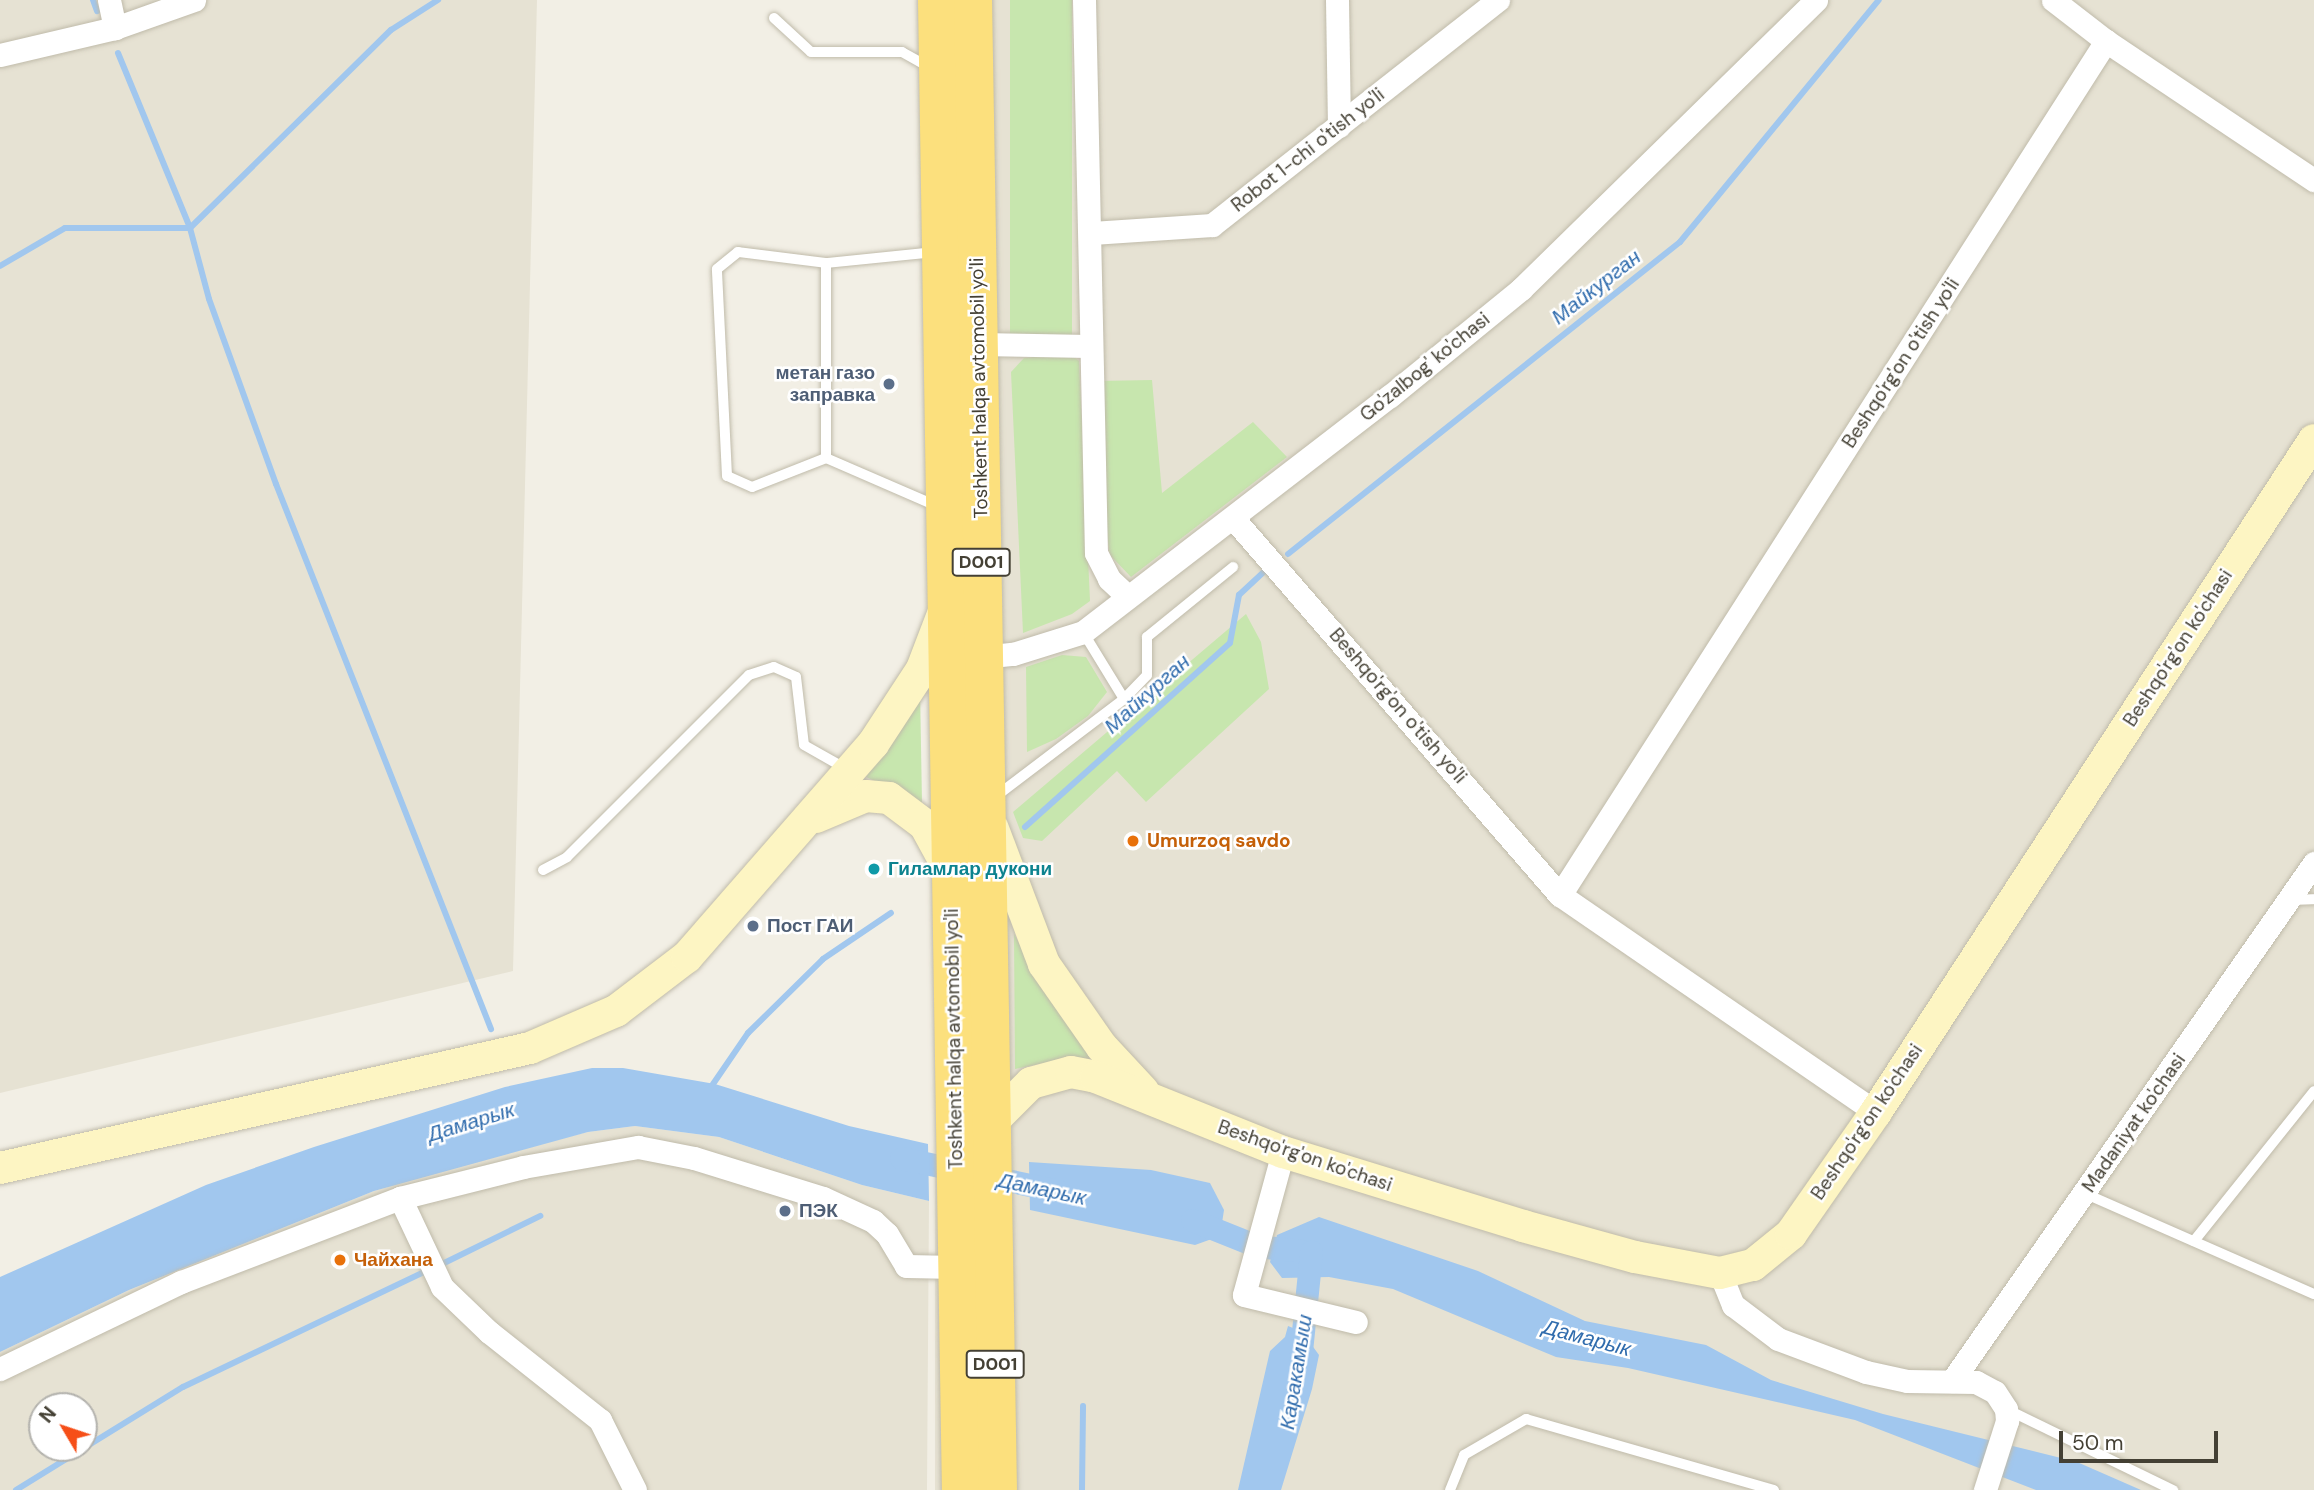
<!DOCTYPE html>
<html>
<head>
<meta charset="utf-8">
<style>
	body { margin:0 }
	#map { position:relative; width:2314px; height:1490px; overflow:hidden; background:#f2efe5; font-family:"DM Sans",sans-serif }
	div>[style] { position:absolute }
	.residential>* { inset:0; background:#e6e2d3 }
	.green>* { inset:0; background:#c7e6ae; transform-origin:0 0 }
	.water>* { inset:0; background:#a1c7ee }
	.stream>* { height:6px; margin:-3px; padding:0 3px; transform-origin:3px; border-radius:3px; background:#a1c7ee }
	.canal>* { height:23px; margin:-11.5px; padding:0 11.5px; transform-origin:11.5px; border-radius:11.5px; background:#a1c7ee }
	.roads { filter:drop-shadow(0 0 2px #c0bbaa) drop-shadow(0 0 2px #c0bbaa) }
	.service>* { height:10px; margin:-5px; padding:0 5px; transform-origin:5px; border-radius:5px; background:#fff }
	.minor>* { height:23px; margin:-11.5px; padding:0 11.5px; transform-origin:11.5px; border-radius:11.5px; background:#fff }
	.secondary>* { height:32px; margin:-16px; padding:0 16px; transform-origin:16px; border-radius:16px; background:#fdf5c3 }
	.trunk>* { height:38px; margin:-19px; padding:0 19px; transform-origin:19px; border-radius:19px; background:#fce07d }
	.dots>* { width:19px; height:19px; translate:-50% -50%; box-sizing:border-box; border:4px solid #fff; border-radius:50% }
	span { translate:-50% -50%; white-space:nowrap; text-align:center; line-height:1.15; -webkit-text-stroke:5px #fff; paint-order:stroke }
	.shield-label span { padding:2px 5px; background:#fff; border:2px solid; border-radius:5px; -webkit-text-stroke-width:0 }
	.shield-label { font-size:18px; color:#444034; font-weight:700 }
	.street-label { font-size:19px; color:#444034 }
	.service-label { font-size:19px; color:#4e5e75; font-weight:700 }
	.right { translate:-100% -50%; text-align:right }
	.left { translate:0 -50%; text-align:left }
	.food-label { font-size:19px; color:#c56008; font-weight:700 }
	.culture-label { font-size:19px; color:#0d838f; font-weight:700 }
	.water-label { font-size:21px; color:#306cad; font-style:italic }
	.north { position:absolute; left:28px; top:1392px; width:70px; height:70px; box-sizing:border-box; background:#fff; border:2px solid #b4b3ae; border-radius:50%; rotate:309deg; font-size:19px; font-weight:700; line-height:28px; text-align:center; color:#444034 }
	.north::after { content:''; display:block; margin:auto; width:24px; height:32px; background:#f64f18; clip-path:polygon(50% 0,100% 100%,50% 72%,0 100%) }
	.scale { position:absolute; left:2059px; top:1431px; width:159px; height:32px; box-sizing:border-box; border:4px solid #444034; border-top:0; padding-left:9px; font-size:21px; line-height:24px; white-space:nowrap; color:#444034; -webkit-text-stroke:5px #fff; paint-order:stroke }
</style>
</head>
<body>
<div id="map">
	<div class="residential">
		<div style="clip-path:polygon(0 0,537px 0,513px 971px,0 1093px)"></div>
		<div style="clip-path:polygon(977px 0,2314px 0,2314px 1490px,935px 1490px,935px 1168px,992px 1178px)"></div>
		<div style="clip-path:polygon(evenodd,635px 1126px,719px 1137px,862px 1185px,929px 1201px,927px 1490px,0 1490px,0 1352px,129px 1290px,374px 1191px,492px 1155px,588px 1132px,635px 1126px,42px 1406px,84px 1406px,84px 1448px,42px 1448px,42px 1406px)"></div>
	</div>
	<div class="green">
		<div style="left:1010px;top:0;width:62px;height:338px"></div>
		<div style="clip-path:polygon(1070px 353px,1079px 361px,1090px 601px,1072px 614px,1023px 633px,1011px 372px,1024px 358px)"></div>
		<div style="clip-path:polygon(1152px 380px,1162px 493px,1253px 422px,1287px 457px,1131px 577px,1110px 555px,1103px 511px,1097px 381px)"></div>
		<div style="clip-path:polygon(1246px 614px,1261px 642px,1269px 689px,1146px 802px,1117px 771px,1042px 841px,1023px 838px,1013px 812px)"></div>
		<div style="clip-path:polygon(1062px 655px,1086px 657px,1107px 692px,1088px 716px,1056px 739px,1027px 752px,1026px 667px)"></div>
		<div style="clip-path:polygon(920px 688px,922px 803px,866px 777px)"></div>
		<div style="clip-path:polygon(1014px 934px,1039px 980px,1098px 1063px,1069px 1058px,1015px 1069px)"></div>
	</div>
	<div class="water">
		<div style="clip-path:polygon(592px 1068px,623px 1068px,715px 1084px,849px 1126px,928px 1144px,929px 1201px,862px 1185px,719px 1137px,635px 1126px,588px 1132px,374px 1191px,129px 1290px,0 1352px,0 1277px,206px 1185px,314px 1147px,505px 1087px)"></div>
		<div style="clip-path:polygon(1029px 1162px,1151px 1170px,1210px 1183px,1224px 1210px,1220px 1236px,1195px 1245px,1030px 1210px)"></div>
		<div style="clip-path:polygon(1319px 1217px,1478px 1271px,1585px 1321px,1706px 1345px,1771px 1380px,1883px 1414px,2077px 1462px,2141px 1490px,2036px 1490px,1855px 1420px,1628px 1368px,1556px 1357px,1393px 1289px,1329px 1277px,1282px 1278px,1270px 1262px,1277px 1235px)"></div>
		<div style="clip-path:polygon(1288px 1326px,1313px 1336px,1311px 1344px,1319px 1355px,1312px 1389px,1281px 1490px,1238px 1490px,1270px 1351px,1285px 1337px)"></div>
	</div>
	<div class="stream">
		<div style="left:93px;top:0;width:12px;rotate:70deg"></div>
		<div style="left:118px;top:53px;width:189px;rotate:67.6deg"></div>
		<div style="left:190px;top:228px;width:73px;rotate:75deg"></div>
		<div style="left:209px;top:299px;width:197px;rotate:70.1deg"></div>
		<div style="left:276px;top:484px;width:586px;rotate:68.47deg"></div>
		<div style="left:0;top:266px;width:75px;rotate:-30.3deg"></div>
		<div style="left:65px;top:228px;width:125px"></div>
		<div style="left:190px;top:228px;width:282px;rotate:-44.6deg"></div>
		<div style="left:391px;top:30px;width:56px;rotate:-32.6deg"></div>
		<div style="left:1288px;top:554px;width:501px;rotate:-38.52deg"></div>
		<div style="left:1680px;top:242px;width:313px;rotate:-50.6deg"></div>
		<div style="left:1025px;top:827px;width:275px;rotate:-41.9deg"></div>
		<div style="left:1230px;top:643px;width:49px;rotate:-79.4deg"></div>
		<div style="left:1239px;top:595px;width:35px;rotate:-43deg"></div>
		<div style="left:711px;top:1087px;width:65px;rotate:-55.6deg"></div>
		<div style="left:748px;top:1033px;width:105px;rotate:-44.6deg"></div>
		<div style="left:823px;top:959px;width:82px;rotate:-34.1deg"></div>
		<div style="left:438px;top:1266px;width:114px;rotate:-26.1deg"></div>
		<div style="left:16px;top:1490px;width:196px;rotate:-31.7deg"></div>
		<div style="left:183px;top:1387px;width:272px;rotate:-25.5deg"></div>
		<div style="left:1082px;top:1490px;width:84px;rotate:-89.3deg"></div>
	</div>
	<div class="canal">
		<div style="left:901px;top:1158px;width:161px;rotate:11.8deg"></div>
		<div style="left:1192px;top:1220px;width:70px;rotate:21.8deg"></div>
		<div style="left:1257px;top:1246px;width:45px;rotate:6.3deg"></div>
		<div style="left:1300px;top:1361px;width:110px;rotate:-84.2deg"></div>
	</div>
	<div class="roads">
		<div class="service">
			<div style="left:774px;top:18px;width:50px;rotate:42.6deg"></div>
			<div style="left:811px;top:52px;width:91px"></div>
			<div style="left:902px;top:52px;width:31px;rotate:29deg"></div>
			<div style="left:935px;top:252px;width:110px;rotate:174.2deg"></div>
			<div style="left:826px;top:263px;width:195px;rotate:90deg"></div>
			<div style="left:826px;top:458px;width:121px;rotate:23.4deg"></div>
			<div style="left:826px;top:458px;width:79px;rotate:158.6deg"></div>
			<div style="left:752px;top:487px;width:27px;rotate:-156deg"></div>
			<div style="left:727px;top:476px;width:207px;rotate:-92.8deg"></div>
			<div style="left:717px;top:269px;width:27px;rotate:-39deg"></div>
			<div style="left:738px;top:252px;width:89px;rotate:7.1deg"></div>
			<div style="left:1083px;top:632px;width:79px;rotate:58.5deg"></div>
			<div style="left:995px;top:797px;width:162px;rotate:-37.2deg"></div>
			<div style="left:1124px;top:699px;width:33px;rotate:-46deg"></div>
			<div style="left:1147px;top:675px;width:38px;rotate:-90deg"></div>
			<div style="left:1147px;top:637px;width:111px;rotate:-39.1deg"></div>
			<div style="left:543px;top:870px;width:27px;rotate:-28deg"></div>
			<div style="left:567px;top:857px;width:257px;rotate:-45deg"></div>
			<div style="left:749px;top:675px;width:26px;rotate:-18deg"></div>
			<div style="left:774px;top:667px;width:24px;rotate:24deg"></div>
			<div style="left:796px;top:677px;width:68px;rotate:83.3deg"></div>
			<div style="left:804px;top:745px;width:51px;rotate:29.6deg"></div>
			<div style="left:2289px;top:900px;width:25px;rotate:-2deg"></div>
			<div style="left:2086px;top:1194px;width:249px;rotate:23.7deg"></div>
			<div style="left:2194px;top:1241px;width:192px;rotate:-51.3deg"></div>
			<div style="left:2006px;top:1409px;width:186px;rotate:25.9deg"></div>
			<div style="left:1450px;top:1490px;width:38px;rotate:-68deg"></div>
			<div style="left:1464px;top:1455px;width:72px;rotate:-30.1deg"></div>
			<div style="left:1526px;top:1419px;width:258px;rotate:16deg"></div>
		</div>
		<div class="minor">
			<div style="left:109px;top:0;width:29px;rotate:78deg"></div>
			<div style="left:1084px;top:0;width:553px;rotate:88.76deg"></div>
			<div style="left:1096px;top:553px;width:29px;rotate:63deg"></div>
			<div style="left:1109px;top:579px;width:26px;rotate:43deg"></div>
			<div style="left:1337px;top:0;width:126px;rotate:89.1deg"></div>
			<div style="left:2053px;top:0;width:67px;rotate:37.7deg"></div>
			<div style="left:2106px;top:41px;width:250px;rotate:33.8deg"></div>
			<div style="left:0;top:55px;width:118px;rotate:-13.2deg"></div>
			<div style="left:115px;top:28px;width:84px;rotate:-19.5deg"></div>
			<div style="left:1092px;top:233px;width:120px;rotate:-3.8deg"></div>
			<div style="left:1212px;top:225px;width:364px;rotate:-38.2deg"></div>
			<div style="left:978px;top:344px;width:113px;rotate:1deg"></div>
			<div style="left:1233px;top:518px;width:499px;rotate:49.1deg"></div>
			<div style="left:1560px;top:895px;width:383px;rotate:34.5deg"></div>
			<div style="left:982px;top:657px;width:31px;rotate:-6deg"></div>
			<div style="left:1013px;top:654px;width:73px;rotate:-17.4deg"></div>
			<div style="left:1083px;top:632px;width:387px;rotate:-37.6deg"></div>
			<div style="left:1390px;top:396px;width:169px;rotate:-39.2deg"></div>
			<div style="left:1521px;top:289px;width:413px;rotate:-44.4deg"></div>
			<div style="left:1560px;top:895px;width:1014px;rotate:-57.41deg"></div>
			<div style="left:1283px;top:1152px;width:148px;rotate:105.3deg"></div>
			<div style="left:1244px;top:1295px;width:115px;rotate:13.6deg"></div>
			<div style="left:400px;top:1198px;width:98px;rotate:64.7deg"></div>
			<div style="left:442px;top:1287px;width:65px;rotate:43.8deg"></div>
			<div style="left:489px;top:1332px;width:142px;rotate:38.4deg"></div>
			<div style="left:600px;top:1420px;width:78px;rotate:63.4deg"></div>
			<div style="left:1720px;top:1273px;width:35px;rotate:68deg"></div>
			<div style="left:1733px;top:1305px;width:56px;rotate:37.1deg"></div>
			<div style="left:1778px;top:1339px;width:94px;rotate:20.6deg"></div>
			<div style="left:1866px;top:1372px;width:42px;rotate:12.4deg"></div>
			<div style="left:1907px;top:1381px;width:69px;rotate:0.8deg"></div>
			<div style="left:1976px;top:1382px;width:21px;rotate:28deg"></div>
			<div style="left:1995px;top:1392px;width:20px;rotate:57deg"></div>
			<div style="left:2006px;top:1409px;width:12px;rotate:85deg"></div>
			<div style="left:2007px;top:1421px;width:72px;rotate:107.7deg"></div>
			<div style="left:0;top:1369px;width:201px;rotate:-25.7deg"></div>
			<div style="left:181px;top:1282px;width:235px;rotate:-21deg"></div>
			<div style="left:400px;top:1198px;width:127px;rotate:-14.1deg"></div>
			<div style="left:523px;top:1167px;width:117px;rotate:-9.9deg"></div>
			<div style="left:638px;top:1147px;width:57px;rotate:11.1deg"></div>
			<div style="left:694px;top:1158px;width:135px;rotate:17.2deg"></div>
			<div style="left:823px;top:1198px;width:55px;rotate:24.7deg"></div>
			<div style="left:873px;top:1221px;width:19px;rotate:43deg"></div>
			<div style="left:887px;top:1234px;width:37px;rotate:59deg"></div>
			<div style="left:906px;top:1266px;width:51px;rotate:1.1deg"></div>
			<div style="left:1952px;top:1381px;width:632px;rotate:-55.05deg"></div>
		</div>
		<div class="secondary">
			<div style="left:816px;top:817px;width:54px;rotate:-22.8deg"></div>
			<div style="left:866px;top:796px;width:23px;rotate:5deg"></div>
			<div style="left:889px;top:798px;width:45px;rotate:36.9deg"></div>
			<div style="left:925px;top:825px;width:52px;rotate:61.5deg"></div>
			<div style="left:993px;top:829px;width:144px;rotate:69.3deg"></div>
			<div style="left:1044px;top:964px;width:101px;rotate:55.1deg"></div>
			<div style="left:1102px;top:1047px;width:60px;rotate:47deg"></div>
			<div style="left:989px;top:1125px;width:59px;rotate:-45deg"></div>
			<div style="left:1031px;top:1083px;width:41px;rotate:-15.4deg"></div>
			<div style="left:1071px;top:1072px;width:25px;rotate:11deg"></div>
			<div style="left:1096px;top:1077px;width:201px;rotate:21.9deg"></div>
			<div style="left:1283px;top:1152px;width:251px;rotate:17.1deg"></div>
			<div style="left:1523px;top:1226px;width:116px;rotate:15.5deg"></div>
			<div style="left:1635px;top:1257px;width:86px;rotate:10.7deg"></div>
			<div style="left:1720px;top:1273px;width:34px;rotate:-14deg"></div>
			<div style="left:1753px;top:1265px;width:49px;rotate:-39.2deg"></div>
			<div style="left:1791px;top:1234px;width:149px;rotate:-55.1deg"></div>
			<div style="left:1876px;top:1112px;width:802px;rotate:-56.9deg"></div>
			<div style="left:0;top:1168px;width:543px;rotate:-12.76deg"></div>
			<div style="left:530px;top:1048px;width:94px;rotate:-23.3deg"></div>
			<div style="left:616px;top:1011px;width:89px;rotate:-37.3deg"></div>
			<div style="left:687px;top:957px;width:283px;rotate:-48.9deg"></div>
			<div style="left:873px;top:744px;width:90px;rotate:-56.8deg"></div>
			<div style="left:922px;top:669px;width:59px;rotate:-69.1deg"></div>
		</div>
		<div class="trunk">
			<div style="left:937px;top:0;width:1490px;rotate:89.08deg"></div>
			<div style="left:973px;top:0;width:1490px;rotate:89.04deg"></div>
		</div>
	</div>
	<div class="dots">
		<div style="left:889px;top:384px;background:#5c6f8a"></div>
		<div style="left:1133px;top:841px;background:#e8710a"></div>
		<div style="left:874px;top:869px;background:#0f9aa8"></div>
		<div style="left:753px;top:926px;background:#5c6f8a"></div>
		<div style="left:785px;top:1211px;background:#5c6f8a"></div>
		<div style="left:340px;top:1260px;background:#e8710a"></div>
	</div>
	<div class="shield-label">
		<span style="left:981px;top:562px">D001</span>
		<span style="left:995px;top:1364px">D001</span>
	</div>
	<div class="street-label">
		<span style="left:1308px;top:150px;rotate:-38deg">Robot 1-chi o'tish yo'li</span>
		<span style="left:1901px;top:363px;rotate:-57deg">Beshqo'rg'on o'tish yo'li</span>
		<span style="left:1425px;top:367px;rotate:-39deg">Go'zalbog' ko'chasi</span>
		<span style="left:979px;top:388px;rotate:-91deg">Toshkent halqa avtomobil yo'li</span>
		<span style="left:2178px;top:648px;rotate:-57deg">Beshqo'rg'on ko'chasi</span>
		<span style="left:1398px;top:706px;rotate:49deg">Beshqo'rg'on o'tish yo'li</span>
		<span style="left:954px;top:1039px;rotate:-91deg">Toshkent halqa avtomobil yo'li</span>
		<span style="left:1867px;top:1122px;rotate:-56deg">Beshqo'rg'on ko'chasi</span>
		<span style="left:2134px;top:1123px;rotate:-55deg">Madaniyat ko'chasi</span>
		<span style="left:1305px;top:1156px;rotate:19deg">Beshqo'rg'on ko'chasi</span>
	</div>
	<div class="service-label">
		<span class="right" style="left:875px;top:384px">метан газо<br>заправка</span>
		<span class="left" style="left:767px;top:926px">Пост ГАИ</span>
		<span class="left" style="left:799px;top:1211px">ПЭК</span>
	</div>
	<div class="food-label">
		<span class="left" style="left:1147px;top:841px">Umurzoq savdo</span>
		<span class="left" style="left:354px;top:1260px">Чайхана</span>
	</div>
	<div class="culture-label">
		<span class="left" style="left:888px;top:869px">Гиламлар дукони</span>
	</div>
	<div class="water-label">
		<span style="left:1596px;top:287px;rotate:-38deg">Майкурган</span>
		<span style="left:1147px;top:694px;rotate:-42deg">Майкурган</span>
		<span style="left:471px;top:1122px;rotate:-17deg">Дамарык</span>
		<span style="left:1042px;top:1189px;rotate:12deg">Дамарык</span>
		<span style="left:1587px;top:1338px;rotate:15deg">Дамарык</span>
		<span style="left:1296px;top:1372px;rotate:-81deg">Каракамыш</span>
	</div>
	<div class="north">N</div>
	<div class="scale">50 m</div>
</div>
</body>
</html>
